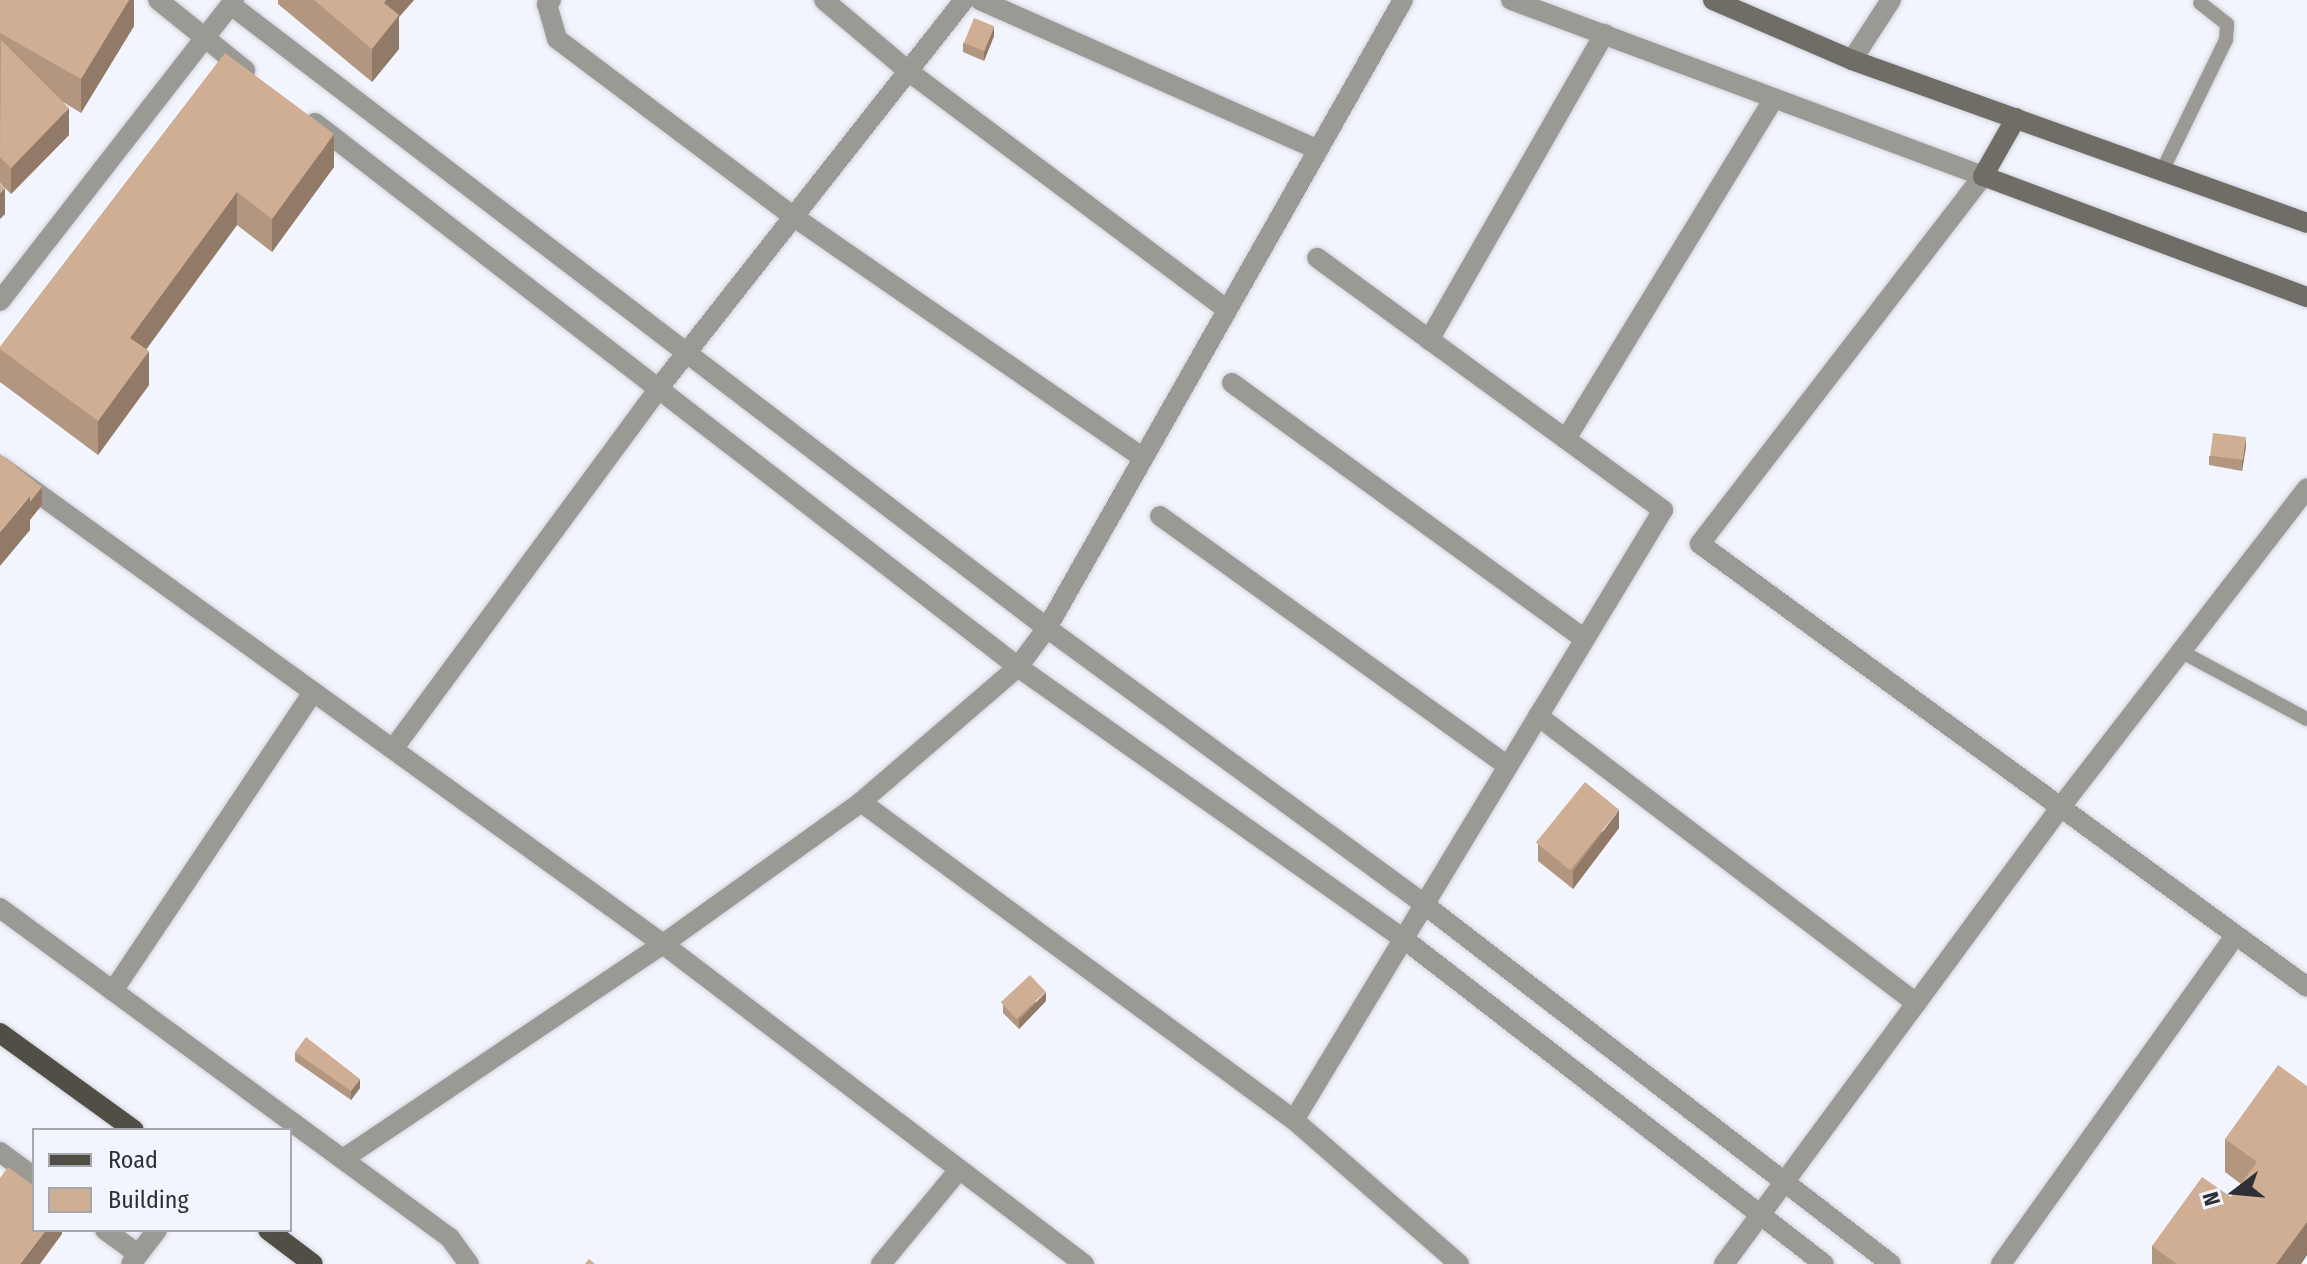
<!DOCTYPE html>
<html>
<head>
<meta charset="utf-8">
<style>
	body { margin:0 }
	#map { position:relative; width:2307px; height:1264px; overflow:hidden; background:#f3f5fe; font-family:"Fira Sans Condensed",sans-serif }
	div>[style] { position:absolute }
	.roads { filter:drop-shadow(0 0 2px #d0d2da) drop-shadow(0 0 2px #d0d2da) }
	.lane>* { height:14px; margin:-7px; padding:0 7px; transform-origin:7px; border-radius:7px; background:#9b9994 }
	.street>* { height:20px; margin:-10px; padding:0 10px; transform-origin:10px; border-radius:10px; background:#9b9994 }
	.secondary>* { height:20px; margin:-10px; padding:0 10px; transform-origin:10px; border-radius:10px; background:#706d66 }
	.primary>* { height:20px; margin:-10px; padding:0 10px; transform-origin:10px; border-radius:10px; background:#514e46 }
	.wall>* { inset:0; background:#b2967f }
	.shaded-wall>* { inset:0; background:#917a68 }
	.building>* { inset:0; background:#cfae94; transform-origin:0 0 }
	span { translate:-50% -50%; white-space:nowrap; text-align:center; line-height:1.15; -webkit-text-stroke:6px #f3f5fe; paint-order:stroke }
	.legend { position:absolute; left:32px; top:1128px; width:260px; height:104px; box-sizing:border-box; background:#f3f5fe; border:2px solid #a5a6ae; margin:0; padding:10px 14px; list-style:none; font-size:24px; color:#2f3035 }
	.legend li { display:flex; align-items:center; gap:16px; height:40px }
	.legend b { width:40px; border:2px solid #a5a6ae }
	.north { position:absolute; left:2195px; top:1152px; width:80px; height:80px; -webkit-text-stroke:6px #f3f5fe; paint-order:stroke; rotate:254deg; font-size:22px; font-weight:700; line-height:32px; text-align:center; color:#2f3035 }
	.north::after { content:''; display:block; margin:auto; width:28px; height:36px; background:#2f3035; clip-path:polygon(50% 0,100% 100%,50% 72%,0 100%) }
</style>
</head>
<body>
<div id="map">
	<div class="roads">
		<div class="lane">
			<div style="left:2162px;top:171px;width:146px;rotate:-64deg"></div>
			<div style="left:2226px;top:40px;width:16px;rotate:-86deg"></div>
			<div style="left:2227px;top:24px;width:34px;rotate:-142deg"></div>
			<div style="left:2180px;top:651px;width:144px;rotate:28.2deg"></div>
		</div>
		<div class="street">
			<div style="left:158px;top:0;width:112px;rotate:38.8deg"></div>
			<div style="left:551px;top:0;width:6px;rotate:135deg"></div>
			<div style="left:547px;top:4px;width:36px;rotate:74deg"></div>
			<div style="left:557px;top:39px;width:296px;rotate:36.9deg"></div>
			<div style="left:794px;top:217px;width:424px;rotate:34.6deg"></div>
			<div style="left:824px;top:0;width:110px;rotate:40.2deg"></div>
			<div style="left:908px;top:71px;width:399px;rotate:36.8deg"></div>
			<div style="left:980px;top:0;width:370px;rotate:23.9deg"></div>
			<div style="left:1511px;top:0;width:504px;rotate:20.45deg"></div>
			<div style="left:1983px;top:176px;width:464px;rotate:127.6deg"></div>
			<div style="left:1700px;top:544px;width:751px;rotate:36.12deg"></div>
			<div style="left:231px;top:5px;width:1027px;rotate:37.36deg"></div>
			<div style="left:1047px;top:628px;width:469px;rotate:36.2deg"></div>
			<div style="left:1425px;top:905px;width:588px;rotate:37.61deg"></div>
			<div style="left:1852px;top:60px;width:72px;rotate:-57deg"></div>
			<div style="left:315px;top:123px;width:889px;rotate:37.73deg"></div>
			<div style="left:1018px;top:667px;width:472px;rotate:35.2deg"></div>
			<div style="left:1404px;top:939px;width:531px;rotate:37.73deg"></div>
			<div style="left:0;top:301px;width:381px;rotate:-52.1deg"></div>
			<div style="left:1429px;top:340px;width:353px;rotate:-60.2deg"></div>
			<div style="left:1232px;top:383px;width:435px;rotate:36deg"></div>
			<div style="left:1566px;top:439px;width:399px;rotate:-58.6deg"></div>
			<div style="left:0;top:466px;width:817px;rotate:35.79deg"></div>
			<div style="left:663px;top:944px;width:529px;rotate:37.24deg"></div>
			<div style="left:1160px;top:516px;width:428px;rotate:35.7deg"></div>
			<div style="left:1538px;top:716px;width:475px;rotate:37.2deg"></div>
			<div style="left:393px;top:749px;width:447px;rotate:-53.6deg"></div>
			<div style="left:658px;top:389px;width:495px;rotate:-51.8deg"></div>
			<div style="left:861px;top:802px;width:537px;rotate:36.29deg"></div>
			<div style="left:1294px;top:1120px;width:713px;rotate:-58.83deg"></div>
			<div style="left:1663px;top:510px;width:428px;rotate:-143.9deg"></div>
			<div style="left:0;top:908px;width:558px;rotate:36.25deg"></div>
			<div style="left:450px;top:1238px;width:32px;rotate:54deg"></div>
			<div style="left:113px;top:991px;width:360px;rotate:-56.2deg"></div>
			<div style="left:1294px;top:1120px;width:219px;rotate:41.1deg"></div>
			<div style="left:0;top:1152px;width:42px;rotate:36.3deg"></div>
			<div style="left:343px;top:1159px;width:386px;rotate:-33.9deg"></div>
			<div style="left:663px;top:944px;width:244px;rotate:-35.6deg"></div>
			<div style="left:861px;top:802px;width:207px;rotate:-40.7deg"></div>
			<div style="left:1018px;top:667px;width:49px;rotate:-53.4deg"></div>
			<div style="left:1047px;top:628px;width:722px;rotate:-60.45deg"></div>
			<div style="left:105px;top:1230px;width:41px;rotate:36deg"></div>
			<div style="left:131px;top:1264px;width:43px;rotate:-52.6deg"></div>
			<div style="left:881px;top:1264px;width:121px;rotate:-50.4deg"></div>
			<div style="left:1724px;top:1264px;width:566px;rotate:-53.62deg"></div>
			<div style="left:2060px;top:808px;width:404px;rotate:-52.3deg"></div>
			<div style="left:2001px;top:1264px;width:403px;rotate:-54.5deg"></div>
		</div>
		<div class="secondary">
			<div style="left:1713px;top:0;width:151px;rotate:23.3deg"></div>
			<div style="left:1852px;top:60px;width:483px;rotate:19.7deg"></div>
			<div style="left:2016px;top:118px;width:67px;rotate:119.6deg"></div>
			<div style="left:1983px;top:176px;width:346px;rotate:20.5deg"></div>
		</div>
		<div class="primary">
			<div style="left:0;top:1033px;width:165px;rotate:35.9deg"></div>
			<div style="left:268px;top:1230px;width:56px;rotate:37.1deg"></div>
		</div>
	</div>
	<div class="wall">
		<div style="clip-path:polygon(0 0,134px 0,134px 26px,81px 113px,63px 102px,69px 135px,11px 194px,0 183px)"></div>
		<div style="clip-path:polygon(278px 0,414px 0,399px 17px,399px 49px,372px 82px,278px 4px)"></div>
		<div style="clip-path:polygon(994px 36px,984px 61px,963px 52px,963px 43px)"></div>
		<div style="clip-path:polygon(225px 53px,334px 167px,272px 252px,237px 225px,146px 350px,149px 385px,98px 455px,0 382px,0 347px)"></div>
		<div style="clip-path:polygon(2246px 446px,2242px 471px,2209px 465px,2209px 456px)"></div>
		<div style="clip-path:polygon(1619px 828px,1573px 889px,1538px 861px,1538px 844px)"></div>
		<div style="clip-path:polygon(1046px 1001px,1019px 1029px,1003px 1013px,1003px 1004px)"></div>
		<div style="clip-path:polygon(295px 1052px,360px 1088px,351px 1100px,295px 1061px)"></div>
		<div style="clip-path:polygon(2307px 1086px,2307px 1255px,2301px 1264px,2152px 1264px,2152px 1246px,2231px 1197px,2241px 1184px,2225px 1172px,2225px 1139px)"></div>
	</div>
	<div class="shaded-wall">
		<div style="clip-path:polygon(129px 0,134px 0,134px 26px,81px 113px,81px 79px)"></div>
		<div style="clip-path:polygon(386px 0,414px 0,399px 17px,399px 49px,372px 82px,372px 49px,384px 3px)"></div>
		<div style="clip-path:polygon(994px 26px,994px 36px,984px 61px,984px 52px)"></div>
		<div style="clip-path:polygon(69px 108px,69px 135px,11px 194px,11px 168px)"></div>
		<div style="clip-path:polygon(334px 134px,334px 167px,272px 252px,272px 219px)"></div>
		<div style="clip-path:polygon(5px 188px,5px 214px,0 219px,0 193px)"></div>
		<div style="clip-path:polygon(237px 192px,237px 225px,130px 371px,130px 338px)"></div>
		<div style="clip-path:polygon(149px 351px,149px 385px,98px 455px,98px 421px)"></div>
		<div style="clip-path:polygon(2246px 437px,2246px 446px,2242px 471px,2242px 462px)"></div>
		<div style="clip-path:polygon(42px 487px,42px 505px,30px 520px,30px 530px,0 566px,0 532px,30px 496px)"></div>
		<div style="clip-path:polygon(1619px 810px,1619px 828px,1573px 889px,1573px 871px)"></div>
		<div style="clip-path:polygon(1046px 992px,1046px 1001px,1019px 1029px,1019px 1020px)"></div>
		<div style="clip-path:polygon(360px 1079px,360px 1088px,351px 1100px,351px 1091px)"></div>
		<div style="clip-path:polygon(2307px 1222px,2307px 1255px,2301px 1264px,2276px 1264px)"></div>
		<div style="clip-path:polygon(46px 1230px,62px 1230px,62px 1234px,40px 1264px,20px 1264px)"></div>
	</div>
	<div class="building">
		<div style="clip-path:polygon(0 0,129px 0,81px 79px,0 33px)"></div>
		<div style="clip-path:polygon(314px 0,386px 0,384px 3px,399px 15px,372px 49px)"></div>
		<div style="left:974px;top:18px;width:22px;height:27px;rotate:22deg"></div>
		<div style="clip-path:polygon(1px 40px,69px 108px,11px 168px,0 157px)"></div>
		<div style="clip-path:polygon(225px 53px,334px 134px,272px 219px,237px 192px,130px 338px,149px 351px,98px 421px,0 349px,0 347px)"></div>
		<div style="clip-path:polygon(0 184px,5px 188px,0 193px)"></div>
		<div style="left:2213px;top:433px;width:33px;height:23px;rotate:7deg"></div>
		<div style="clip-path:polygon(0 454px,42px 487px,30px 502px,30px 496px,0 471px)"></div>
		<div style="clip-path:polygon(0 471px,30px 496px,0 532px)"></div>
		<div style="left:1585px;top:782px;width:44px;height:78px;rotate:39deg"></div>
		<div style="left:1030px;top:975px;width:23px;height:40px;rotate:47deg"></div>
		<div style="clip-path:polygon(306px 1037px,360px 1079px,351px 1091px,295px 1052px)"></div>
		<div style="clip-path:polygon(2278px 1065px,2307px 1086px,2307px 1222px,2276px 1264px,2177px 1264px,2152px 1246px,2202px 1177px,2231px 1197px,2257px 1162px,2225px 1139px)"></div>
		<div style="clip-path:polygon(8px 1167px,34px 1186px,34px 1230px,46px 1230px,20px 1264px,0 1264px,0 1178px)"></div>
		<div style="clip-path:polygon(589px 1259px,595px 1264px,585px 1264px)"></div>
	</div>
	<ul class="legend">
	<li><b style="height:10px;background:#514e46"></b>Road</li>
	<li><b style="height:22px;background:#cfae94"></b>Building</li>
	</ul>
	<div class="north">N</div>
</div>
</body>
</html>
